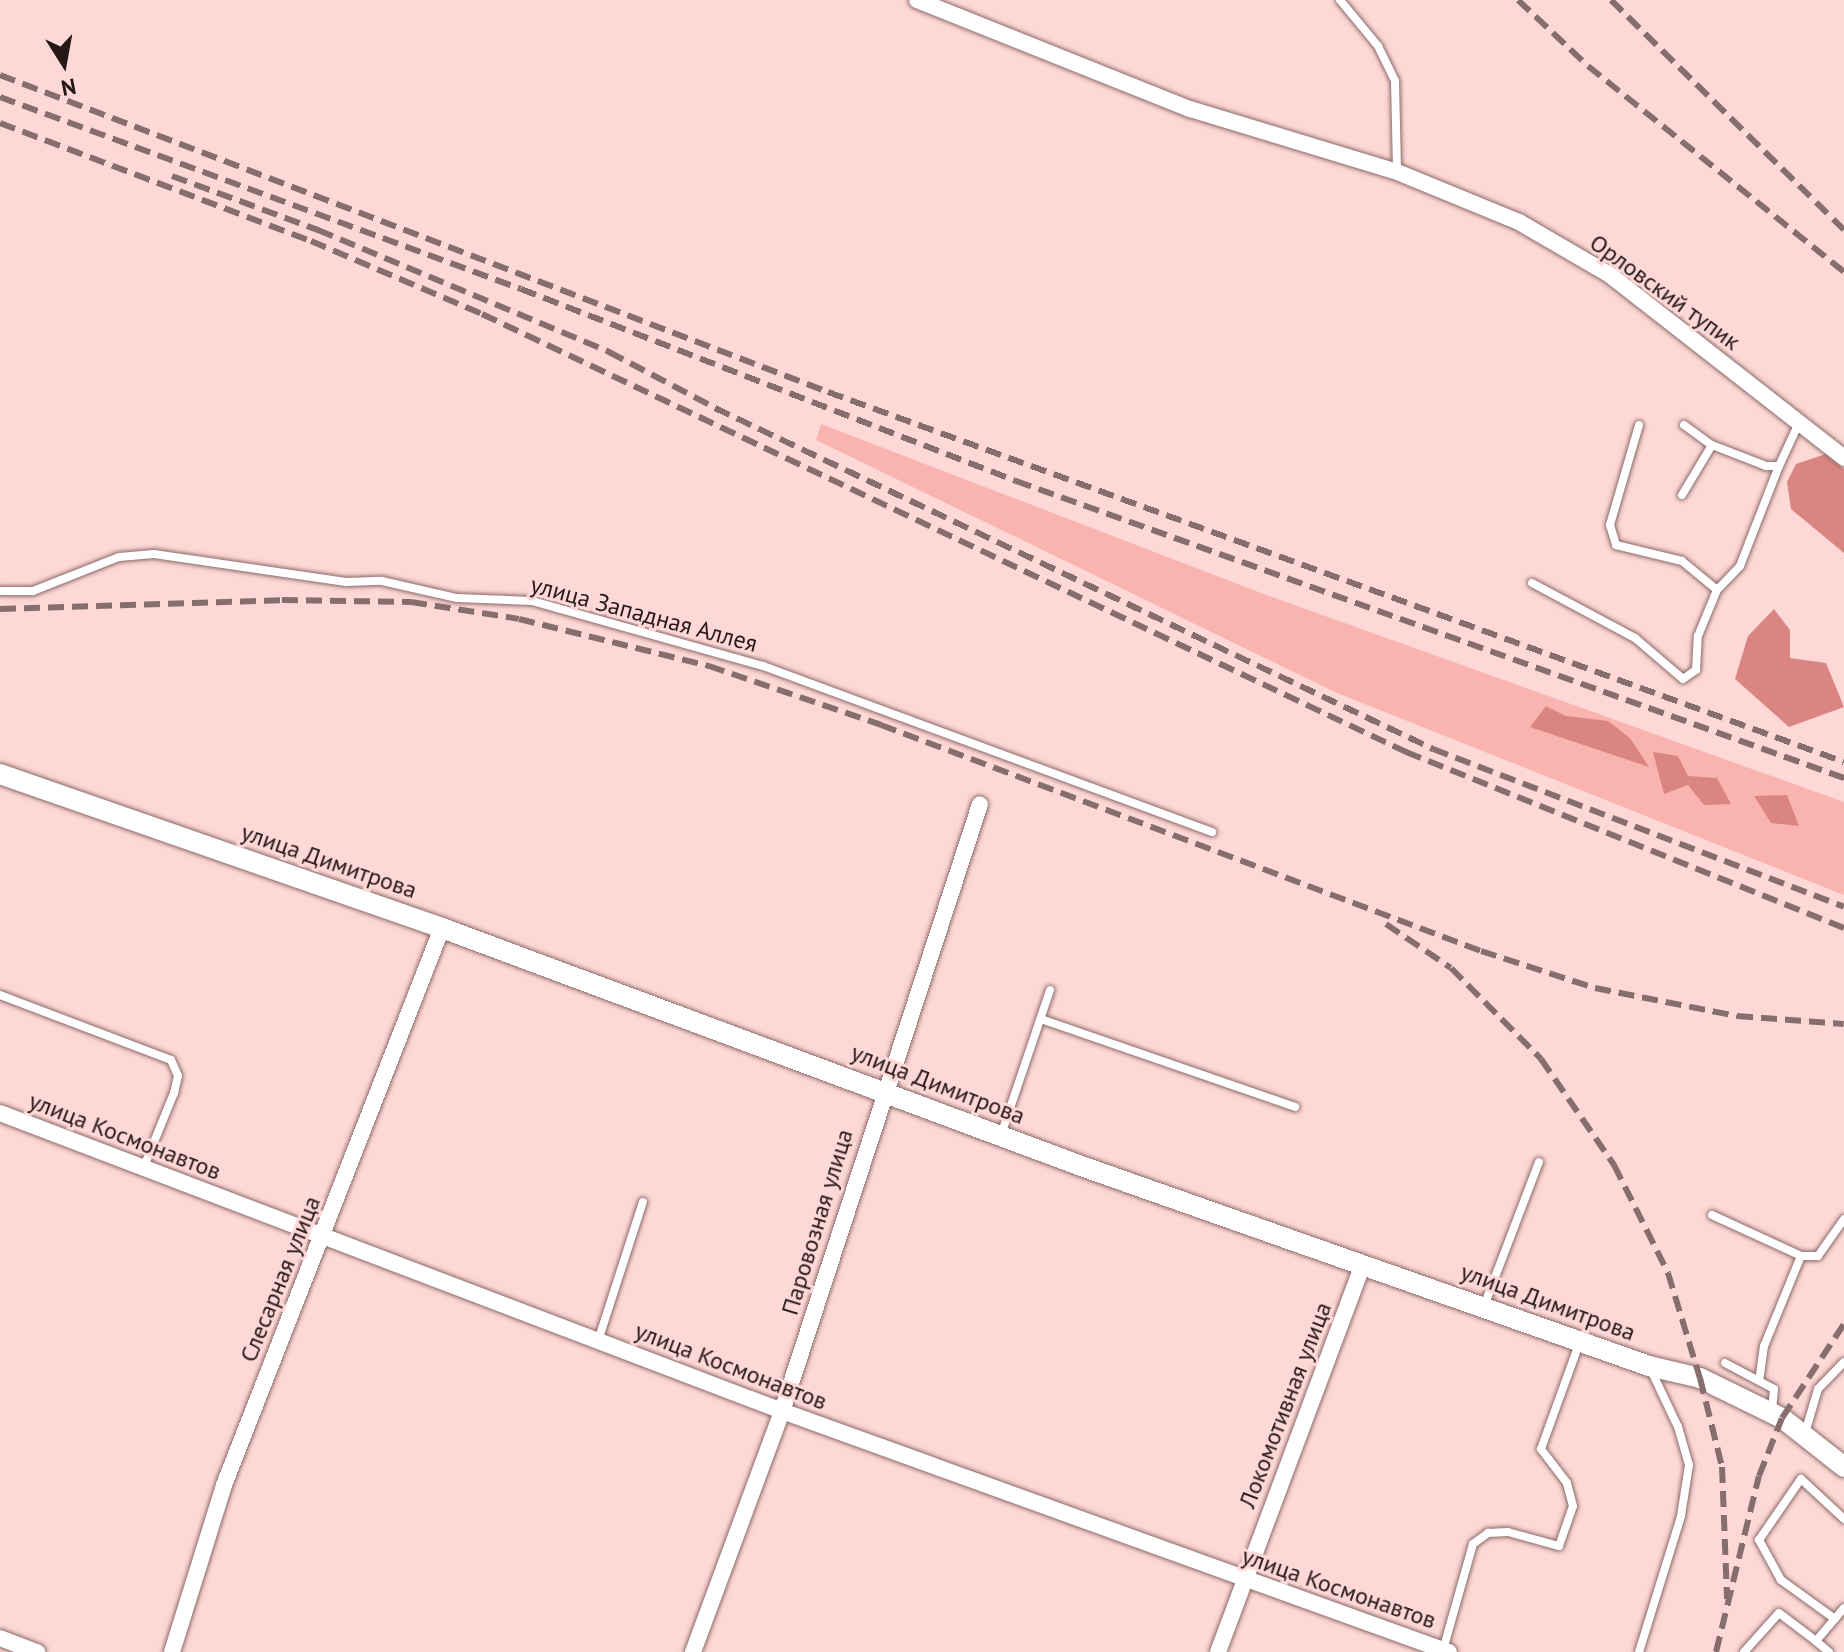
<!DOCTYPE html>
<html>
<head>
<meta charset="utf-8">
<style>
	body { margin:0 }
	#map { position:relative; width:1844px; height:1652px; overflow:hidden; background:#fed8d6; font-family:"PT Sans",sans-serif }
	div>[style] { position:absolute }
	.green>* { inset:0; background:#f9b4b0 }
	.forest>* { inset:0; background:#da8581 }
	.roads { filter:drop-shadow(0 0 2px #8a6a68) drop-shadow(0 0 2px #8a6a68) }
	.service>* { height:8px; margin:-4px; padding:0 4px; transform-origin:4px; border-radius:4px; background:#fff }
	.minor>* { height:16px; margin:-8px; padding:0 8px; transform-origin:8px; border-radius:8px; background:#fff }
	.tertiary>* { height:20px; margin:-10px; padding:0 10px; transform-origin:10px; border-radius:10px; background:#fff }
	.rail>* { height:6px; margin-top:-3px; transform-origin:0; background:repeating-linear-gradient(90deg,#866e6d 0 16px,transparent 0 24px) }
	span { translate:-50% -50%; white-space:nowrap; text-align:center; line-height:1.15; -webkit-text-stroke:6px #fed8d6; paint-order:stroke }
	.street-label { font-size:24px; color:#251817 }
	.north { position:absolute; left:24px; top:24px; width:80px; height:80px; -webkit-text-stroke:6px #fed8d6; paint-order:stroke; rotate:169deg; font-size:22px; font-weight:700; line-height:32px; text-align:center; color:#251817 }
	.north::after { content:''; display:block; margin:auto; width:28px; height:36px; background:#251817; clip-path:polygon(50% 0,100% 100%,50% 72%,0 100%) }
</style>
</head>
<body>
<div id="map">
	<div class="green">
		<div style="clip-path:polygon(evenodd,821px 424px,1269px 596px,1844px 802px,1844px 895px,1337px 693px,816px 440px,821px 424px,1546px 706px,1566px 716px,1630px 738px,1530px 727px,1546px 706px)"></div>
	</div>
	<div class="forest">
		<div style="clip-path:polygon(1826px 454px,1844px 469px,1844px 553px,1791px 509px,1787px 482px,1796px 464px)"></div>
		<div style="clip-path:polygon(1774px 609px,1790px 630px,1790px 658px,1826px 663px,1844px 707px,1789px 727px,1735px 679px,1748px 636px)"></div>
		<div style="clip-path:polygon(1546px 706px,1566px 716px,1608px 721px,1630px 738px,1649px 767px,1530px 727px)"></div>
		<div style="clip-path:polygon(1653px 752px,1678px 756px,1688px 776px,1717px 778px,1731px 804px,1704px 805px,1688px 785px,1664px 794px)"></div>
		<div style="clip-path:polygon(1787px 795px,1799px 826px,1771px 823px,1754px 796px)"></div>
	</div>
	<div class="roads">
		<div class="service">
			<div style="left:1340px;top:0;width:60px;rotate:50.4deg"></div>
			<div style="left:1378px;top:46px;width:39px;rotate:64deg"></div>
			<div style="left:1395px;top:81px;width:91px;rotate:88.7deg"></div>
			<div style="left:1639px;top:425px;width:104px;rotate:106.2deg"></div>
			<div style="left:1610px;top:525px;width:21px;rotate:73deg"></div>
			<div style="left:1616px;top:545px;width:68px;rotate:13.6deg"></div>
			<div style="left:1682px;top:561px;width:45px;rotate:39.6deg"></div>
			<div style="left:1717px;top:590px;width:33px;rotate:-46deg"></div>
			<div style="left:1740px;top:566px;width:107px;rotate:-68.7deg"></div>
			<div style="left:1684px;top:425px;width:34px;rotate:36deg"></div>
			<div style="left:1682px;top:495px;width:58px;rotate:-59deg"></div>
			<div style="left:1712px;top:445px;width:58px;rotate:21.3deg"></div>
			<div style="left:1766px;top:466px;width:13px"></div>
			<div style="left:1779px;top:466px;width:47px;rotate:-65.1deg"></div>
			<div style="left:1532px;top:583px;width:117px;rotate:28.1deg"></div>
			<div style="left:1635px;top:638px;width:63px;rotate:40.5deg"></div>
			<div style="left:1683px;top:679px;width:16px;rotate:-35deg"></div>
			<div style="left:1696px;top:670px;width:34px;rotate:-87deg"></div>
			<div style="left:1698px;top:636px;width:50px;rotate:-67.6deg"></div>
			<div style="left:0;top:591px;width:33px"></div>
			<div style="left:33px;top:591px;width:92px;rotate:-21.6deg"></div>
			<div style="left:119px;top:557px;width:35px;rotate:-5deg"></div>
			<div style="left:154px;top:554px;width:194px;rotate:8.3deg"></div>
			<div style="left:346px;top:582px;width:36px;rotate:-2deg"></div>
			<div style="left:382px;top:581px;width:77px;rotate:12.8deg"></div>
			<div style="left:457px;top:598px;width:75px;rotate:2.3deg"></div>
			<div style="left:532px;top:601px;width:240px;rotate:15.7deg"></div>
			<div style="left:763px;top:666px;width:479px;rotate:20.3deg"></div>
			<div style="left:0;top:995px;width:183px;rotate:20.8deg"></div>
			<div style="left:171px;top:1060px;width:17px;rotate:66deg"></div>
			<div style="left:178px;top:1076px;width:17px;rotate:103deg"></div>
			<div style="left:174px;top:1093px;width:82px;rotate:112.2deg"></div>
			<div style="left:1041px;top:1019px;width:269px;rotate:19.1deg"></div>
			<div style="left:1001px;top:1135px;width:153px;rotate:-71.3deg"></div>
			<div style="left:1712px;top:1215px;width:98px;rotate:24.7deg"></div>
			<div style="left:1801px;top:1256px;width:97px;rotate:112.3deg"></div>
			<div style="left:1764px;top:1346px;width:34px;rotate:98deg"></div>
			<div style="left:1801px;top:1256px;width:17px"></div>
			<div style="left:1818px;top:1256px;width:45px;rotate:-54.9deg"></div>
			<div style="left:1484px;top:1306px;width:154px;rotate:-69.1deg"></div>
			<div style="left:598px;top:1341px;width:146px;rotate:-72.1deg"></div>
			<div style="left:1725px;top:1363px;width:55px;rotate:28deg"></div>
			<div style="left:1774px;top:1389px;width:22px;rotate:95deg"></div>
			<div style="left:1805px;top:1433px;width:46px;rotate:-73.5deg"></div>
			<div style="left:1818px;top:1389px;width:37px;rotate:-46deg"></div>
			<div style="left:1835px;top:1619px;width:67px;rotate:-144.2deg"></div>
			<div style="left:1781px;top:1580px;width:46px;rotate:-118.8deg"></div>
			<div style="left:1759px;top:1540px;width:74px;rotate:-55.5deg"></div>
			<div style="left:1801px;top:1479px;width:59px;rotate:42.9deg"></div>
			<div style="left:1443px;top:1650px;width:110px;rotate:-74.2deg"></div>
			<div style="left:1473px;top:1544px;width:19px;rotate:-36deg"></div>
			<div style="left:1488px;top:1533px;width:20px;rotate:-3deg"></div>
			<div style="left:1508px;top:1532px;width:53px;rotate:15.4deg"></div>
			<div style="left:1559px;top:1546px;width:42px;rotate:-70.7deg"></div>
			<div style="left:1573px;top:1506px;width:24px;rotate:-105deg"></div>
			<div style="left:1567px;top:1483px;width:43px;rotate:-127.4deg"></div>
			<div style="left:1541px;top:1449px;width:115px;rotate:-70.1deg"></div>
			<div style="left:1639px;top:1652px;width:142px;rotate:-72.8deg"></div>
			<div style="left:1681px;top:1516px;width:52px;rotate:-81.1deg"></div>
			<div style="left:1689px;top:1465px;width:40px;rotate:-106deg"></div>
			<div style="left:1678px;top:1427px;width:65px;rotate:-115.4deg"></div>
			<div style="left:1744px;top:1652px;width:52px;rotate:-48.1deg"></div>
			<div style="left:1779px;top:1613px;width:46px;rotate:37.1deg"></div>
			<div style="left:1829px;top:1652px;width:17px;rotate:-140deg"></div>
			<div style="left:1816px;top:1641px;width:43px;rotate:-49.7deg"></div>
		</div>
		<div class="minor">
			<div style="left:917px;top:0;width:294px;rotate:21.8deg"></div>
			<div style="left:1190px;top:109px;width:216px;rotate:16.9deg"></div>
			<div style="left:1397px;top:172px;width:132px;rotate:22.3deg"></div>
			<div style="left:1519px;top:222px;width:105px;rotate:30.2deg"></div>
			<div style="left:1610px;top:275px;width:297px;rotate:38deg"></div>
			<div style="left:0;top:1113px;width:837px;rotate:20.86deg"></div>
			<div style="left:782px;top:1411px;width:709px;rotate:19.87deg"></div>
			<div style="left:0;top:1638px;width:40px;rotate:21deg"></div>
			<div style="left:172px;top:1652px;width:175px;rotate:-72.7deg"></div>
			<div style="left:224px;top:1485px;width:598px;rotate:-68.63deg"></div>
			<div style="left:693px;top:1652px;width:257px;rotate:-69.7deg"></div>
			<div style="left:782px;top:1411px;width:638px;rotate:-71.93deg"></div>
			<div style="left:1218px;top:1652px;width:413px;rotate:-69.5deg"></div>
		</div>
		<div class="tertiary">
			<div style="left:0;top:774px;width:468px;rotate:19.2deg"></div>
			<div style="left:442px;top:928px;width:685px;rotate:20.42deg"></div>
			<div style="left:1084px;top:1167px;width:599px;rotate:19.4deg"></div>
			<div style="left:1649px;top:1366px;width:52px;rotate:13.2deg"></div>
			<div style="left:1700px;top:1378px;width:91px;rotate:26deg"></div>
			<div style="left:1782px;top:1418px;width:79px;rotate:38.3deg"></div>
		</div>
	</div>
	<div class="rail">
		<div style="left:1518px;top:0;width:96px;rotate:43.3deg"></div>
		<div style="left:1588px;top:66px;width:329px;rotate:38.8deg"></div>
		<div style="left:1611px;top:0;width:327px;rotate:44.6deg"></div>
		<div style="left:0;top:75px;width:887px;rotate:20.95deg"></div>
		<div style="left:828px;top:392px;width:1081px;rotate:20.01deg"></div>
		<div style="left:0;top:97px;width:555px;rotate:20.23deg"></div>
		<div style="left:521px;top:289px;width:531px;rotate:21.2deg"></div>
		<div style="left:1016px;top:481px;width:880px;rotate:19.73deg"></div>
		<div style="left:0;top:123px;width:333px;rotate:20.8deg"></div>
		<div style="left:311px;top:241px;width:186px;rotate:23.1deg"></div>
		<div style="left:482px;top:314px;width:1023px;rotate:25.36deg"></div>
		<div style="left:1406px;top:752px;width:472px;rotate:21.9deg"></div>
		<div style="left:172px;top:176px;width:156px;rotate:20.3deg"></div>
		<div style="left:318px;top:230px;width:316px;rotate:22.7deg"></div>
		<div style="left:609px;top:352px;width:120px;rotate:27.8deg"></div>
		<div style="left:715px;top:408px;width:795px;rotate:25.4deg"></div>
		<div style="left:1433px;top:749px;width:440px;rotate:21deg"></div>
		<div style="left:0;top:609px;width:282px;rotate:-1.8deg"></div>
		<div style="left:282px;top:600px;width:129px;rotate:0.9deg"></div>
		<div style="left:411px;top:602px;width:109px;rotate:8.9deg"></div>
		<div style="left:519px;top:619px;width:196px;rotate:13.9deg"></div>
		<div style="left:709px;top:666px;width:182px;rotate:18.9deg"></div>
		<div style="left:881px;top:725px;width:641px;rotate:20.64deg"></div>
		<div style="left:1481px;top:951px;width:120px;rotate:18deg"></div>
		<div style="left:1595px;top:988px;width:145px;rotate:11.2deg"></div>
		<div style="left:1737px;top:1016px;width:107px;rotate:4.3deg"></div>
		<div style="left:1386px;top:924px;width:78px;rotate:34.1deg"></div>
		<div style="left:1451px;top:968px;width:128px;rotate:45.3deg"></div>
		<div style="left:1541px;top:1059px;width:129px;rotate:55.4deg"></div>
		<div style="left:1614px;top:1165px;width:121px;rotate:63.4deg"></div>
		<div style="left:1668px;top:1273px;width:110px;rotate:73.1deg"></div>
		<div style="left:1700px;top:1378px;width:92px;rotate:76.1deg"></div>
		<div style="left:1722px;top:1467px;width:132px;rotate:87.8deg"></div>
		<div style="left:1716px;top:1652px;width:181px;rotate:-76.3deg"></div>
		<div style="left:1759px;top:1476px;width:62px;rotate:-68.4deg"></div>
		<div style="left:1782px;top:1418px;width:113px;rotate:-56.6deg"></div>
	</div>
	<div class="street-label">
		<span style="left:1665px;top:292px;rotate:36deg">Орловский тупик</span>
		<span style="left:644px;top:614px;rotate:15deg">улица Западная Аллея</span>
		<span style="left:329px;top:861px;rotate:19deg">улица Димитрова</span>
		<span style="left:938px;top:1084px;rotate:21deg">улица Димитрова</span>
		<span style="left:125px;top:1136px;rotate:21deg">улица Космонавтов</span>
		<span style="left:817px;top:1222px;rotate:-73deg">Паровозная улица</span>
		<span style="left:280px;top:1279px;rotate:-68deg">Слесарная улица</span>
		<span style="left:1548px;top:1302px;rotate:20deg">улица Димитрова</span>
		<span style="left:731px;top:1366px;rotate:21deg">улица Космонавтов</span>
		<span style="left:1285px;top:1405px;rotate:-69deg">Локомотивная улица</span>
		<span style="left:1339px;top:1588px;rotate:19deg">улица Космонавтов</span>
	</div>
	<div class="north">N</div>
</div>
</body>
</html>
